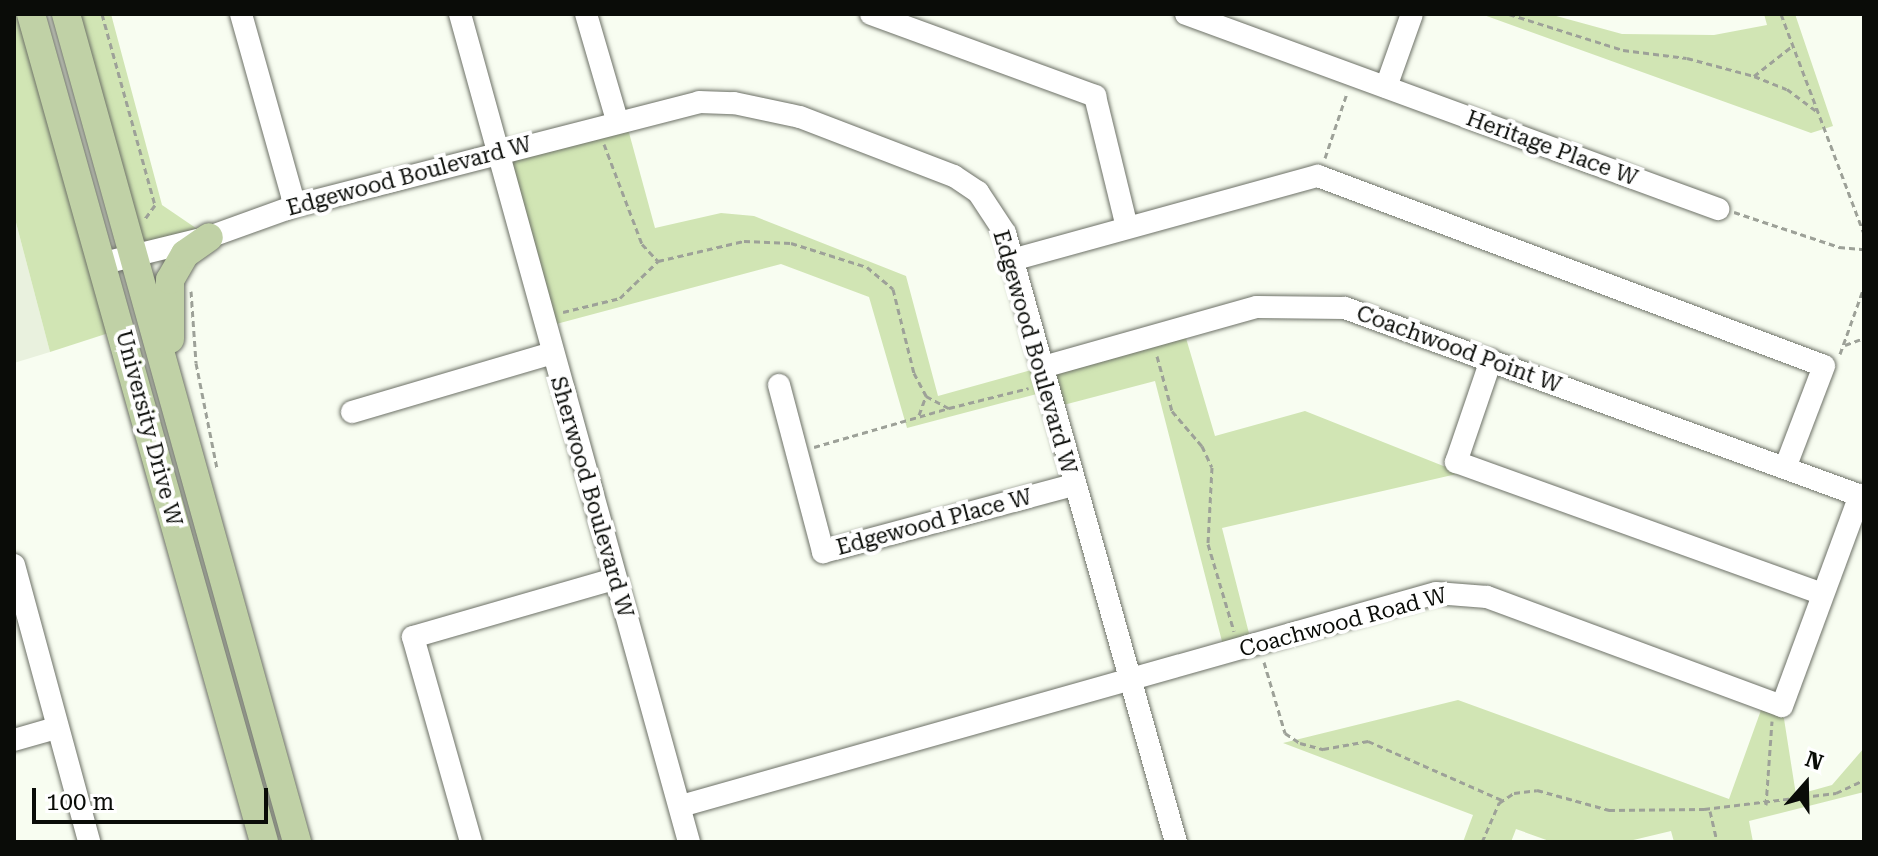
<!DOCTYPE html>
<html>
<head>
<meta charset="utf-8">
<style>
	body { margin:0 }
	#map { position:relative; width:1878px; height:856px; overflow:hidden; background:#f8fdf1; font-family:"Roboto Serif",serif }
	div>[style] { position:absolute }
	.built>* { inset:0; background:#e9f1de }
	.green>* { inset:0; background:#d1e5b4 }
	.path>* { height:3px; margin-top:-1.5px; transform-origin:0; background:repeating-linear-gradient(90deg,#9da198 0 6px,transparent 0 10px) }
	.roads { filter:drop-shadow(0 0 2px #6d7167) drop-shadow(0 0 2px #6d7167) }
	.minor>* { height:22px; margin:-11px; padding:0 11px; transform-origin:11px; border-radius:11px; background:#fff }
	.major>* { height:28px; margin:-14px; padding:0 14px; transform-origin:14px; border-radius:14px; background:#c0d1a6 }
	span { translate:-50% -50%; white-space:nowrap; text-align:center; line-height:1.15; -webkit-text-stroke:8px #fff; paint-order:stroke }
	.street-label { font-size:22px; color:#0a0c08 }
	.frame { position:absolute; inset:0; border:16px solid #0a0c08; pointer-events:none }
	.north { position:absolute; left:1766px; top:744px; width:80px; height:80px; -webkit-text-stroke:6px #fff; paint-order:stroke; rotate:20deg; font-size:22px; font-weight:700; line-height:32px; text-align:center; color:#0a0c08 }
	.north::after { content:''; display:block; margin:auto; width:28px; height:36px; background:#0a0c08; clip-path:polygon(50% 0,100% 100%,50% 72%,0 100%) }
	.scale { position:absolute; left:32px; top:788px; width:236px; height:36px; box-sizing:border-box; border:4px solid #0a0c08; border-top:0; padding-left:10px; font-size:24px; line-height:28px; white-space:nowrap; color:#0a0c08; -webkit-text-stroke:6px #fff; paint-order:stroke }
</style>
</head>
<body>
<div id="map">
	<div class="built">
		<div style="clip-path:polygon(14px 215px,50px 352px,14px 363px)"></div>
	</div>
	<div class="green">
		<div style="clip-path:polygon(14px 14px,24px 14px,121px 329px,50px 352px,14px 215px)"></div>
		<div style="clip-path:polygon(66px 14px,111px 14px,162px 205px,209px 237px,135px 255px)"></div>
		<div style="clip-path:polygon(1481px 14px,1549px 14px,1622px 34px,1714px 35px,1767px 25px,1764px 14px,1795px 14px,1833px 126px,1811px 133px)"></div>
		<div style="clip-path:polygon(625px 118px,655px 228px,721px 213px,754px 216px,906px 276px,938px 396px,1183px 328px,1215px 436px,1305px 411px,1461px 473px,1222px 528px,1252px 645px,1225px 653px,1155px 381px,1052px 408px,1048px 391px,907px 428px,869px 297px,781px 264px,545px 327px,497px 152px)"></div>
		<div style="clip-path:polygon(1765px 699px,1782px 706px,1796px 795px,1832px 785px,1864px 748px,1864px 792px,1749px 821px,1753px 842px,1674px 842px,1671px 831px,1625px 842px,1552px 842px,1516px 829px,1511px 842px,1463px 842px,1473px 815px,1283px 743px,1458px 700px,1729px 799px)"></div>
	</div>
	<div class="path">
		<div style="left:102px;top:14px;width:198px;rotate:74.5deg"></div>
		<div style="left:155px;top:205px;width:17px;rotate:126deg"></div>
		<div style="left:1509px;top:14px;width:120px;rotate:17.5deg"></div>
		<div style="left:1623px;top:50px;width:64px;rotate:7.1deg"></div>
		<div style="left:1687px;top:58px;width:69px;rotate:15deg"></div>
		<div style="left:1754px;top:76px;width:47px;rotate:-38.1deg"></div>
		<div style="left:1781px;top:14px;width:235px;rotate:69.3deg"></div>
		<div style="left:1754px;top:76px;width:35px;rotate:22deg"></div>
		<div style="left:1787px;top:89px;width:36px;rotate:37deg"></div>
		<div style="left:604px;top:144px;width:107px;rotate:69.2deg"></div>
		<div style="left:642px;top:244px;width:23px;rotate:47deg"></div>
		<div style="left:658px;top:261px;width:88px;rotate:-13.1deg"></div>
		<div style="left:744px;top:241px;width:47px;rotate:2.4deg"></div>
		<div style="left:791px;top:243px;width:80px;rotate:17.5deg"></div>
		<div style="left:867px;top:267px;width:34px;rotate:40deg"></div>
		<div style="left:893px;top:289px;width:87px;rotate:76deg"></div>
		<div style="left:914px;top:373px;width:26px;rotate:62deg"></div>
		<div style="left:926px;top:396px;width:26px;rotate:28deg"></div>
		<div style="left:949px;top:408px;width:82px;rotate:-14deg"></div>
		<div style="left:1325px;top:158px;width:69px;rotate:-71.3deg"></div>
		<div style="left:1734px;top:212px;width:111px;rotate:18.4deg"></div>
		<div style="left:1839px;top:247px;width:25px;rotate:5deg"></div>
		<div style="left:191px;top:291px;width:72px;rotate:86deg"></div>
		<div style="left:196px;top:363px;width:107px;rotate:78.7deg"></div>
		<div style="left:563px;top:312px;width:59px;rotate:-13.8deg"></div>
		<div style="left:620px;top:298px;width:53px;rotate:-44.2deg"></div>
		<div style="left:1845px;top:345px;width:20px;rotate:-20deg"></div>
		<div style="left:1840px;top:354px;width:71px;rotate:-70.3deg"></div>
		<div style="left:1157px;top:356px;width:57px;rotate:74.7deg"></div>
		<div style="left:1172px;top:411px;width:46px;rotate:49.4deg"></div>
		<div style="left:1202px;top:446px;width:23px;rotate:65deg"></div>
		<div style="left:1212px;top:467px;width:77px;rotate:93deg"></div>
		<div style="left:1208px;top:544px;width:91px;rotate:73.4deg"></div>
		<div style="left:919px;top:415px;width:20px;rotate:-70deg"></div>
		<div style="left:814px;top:447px;width:141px;rotate:-16.1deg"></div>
		<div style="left:1264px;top:662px;width:74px;rotate:73.5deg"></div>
		<div style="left:1285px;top:733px;width:18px;rotate:34deg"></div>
		<div style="left:1300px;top:743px;width:24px;rotate:15deg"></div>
		<div style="left:1323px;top:749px;width:46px;rotate:-10.1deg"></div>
		<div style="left:1368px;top:741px;width:146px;rotate:23.8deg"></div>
		<div style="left:1766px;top:805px;width:84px;rotate:-85.9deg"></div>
		<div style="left:1710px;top:811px;width:32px;rotate:77deg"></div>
		<div style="left:1482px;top:842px;width:43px;rotate:-66.4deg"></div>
		<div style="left:1499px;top:803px;width:18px;rotate:-34deg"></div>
		<div style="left:1514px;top:793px;width:23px;rotate:-7deg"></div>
		<div style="left:1537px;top:790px;width:75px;rotate:15.5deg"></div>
		<div style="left:1609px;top:810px;width:95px;rotate:-0.6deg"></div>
		<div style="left:1704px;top:809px;width:133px;rotate:-6.9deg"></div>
		<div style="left:1836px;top:793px;width:31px;rotate:-25deg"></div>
	</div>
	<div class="roads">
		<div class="minor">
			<div style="left:241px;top:14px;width:199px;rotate:74.3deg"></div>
			<div style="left:460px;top:14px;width:859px;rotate:74.54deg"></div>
			<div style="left:586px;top:14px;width:110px;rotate:73.7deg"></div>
			<div style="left:871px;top:14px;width:239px;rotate:20.1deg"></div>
			<div style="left:1095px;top:96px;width:135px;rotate:76.3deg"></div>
			<div style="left:1186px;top:14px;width:567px;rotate:20.13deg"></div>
			<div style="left:1386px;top:87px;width:77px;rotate:-70.4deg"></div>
			<div style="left:1012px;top:260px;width:317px;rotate:-15.4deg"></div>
			<div style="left:1318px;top:176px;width:540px;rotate:20.58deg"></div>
			<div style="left:1824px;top:366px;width:109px;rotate:110.9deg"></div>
			<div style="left:104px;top:263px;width:108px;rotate:-13.9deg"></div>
			<div style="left:209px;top:237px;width:91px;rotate:-19.8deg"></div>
			<div style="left:295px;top:206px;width:417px;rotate:-14.4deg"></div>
			<div style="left:699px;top:102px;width:35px;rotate:2deg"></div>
			<div style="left:734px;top:103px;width:67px;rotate:12deg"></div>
			<div style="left:800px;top:117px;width:165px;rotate:21deg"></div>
			<div style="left:954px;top:176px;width:29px;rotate:34deg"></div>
			<div style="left:978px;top:192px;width:49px;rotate:56.6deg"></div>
			<div style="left:1005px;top:233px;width:633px;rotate:74.32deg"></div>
			<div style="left:1491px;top:360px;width:108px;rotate:108.9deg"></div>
			<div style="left:1456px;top:462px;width:389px;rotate:19.8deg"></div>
			<div style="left:1043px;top:367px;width:222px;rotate:-15.7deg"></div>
			<div style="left:1257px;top:307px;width:88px;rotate:0.7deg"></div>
			<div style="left:1345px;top:308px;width:552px;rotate:20.01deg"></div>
			<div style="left:779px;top:385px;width:173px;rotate:75.2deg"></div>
			<div style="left:823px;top:552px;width:259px;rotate:-15deg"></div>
			<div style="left:352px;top:412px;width:209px;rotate:-16.4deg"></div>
			<div style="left:14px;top:565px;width:287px;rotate:74.8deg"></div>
			<div style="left:14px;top:740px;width:44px;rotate:-15.9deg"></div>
			<div style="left:681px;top:806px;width:784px;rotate:-15.75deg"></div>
			<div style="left:1436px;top:593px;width:51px;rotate:4.5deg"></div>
			<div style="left:1487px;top:597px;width:314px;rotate:20.3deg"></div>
			<div style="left:1782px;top:706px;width:225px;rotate:-69.7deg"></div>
			<div style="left:471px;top:842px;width:213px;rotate:-105.8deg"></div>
			<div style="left:413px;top:637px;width:209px;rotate:-16.1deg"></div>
		</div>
		<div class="major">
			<div style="left:31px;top:14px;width:860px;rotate:74.28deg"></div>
			<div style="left:66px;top:14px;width:860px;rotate:74.41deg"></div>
			<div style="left:170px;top:339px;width:59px;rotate:-90deg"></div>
			<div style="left:170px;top:280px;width:30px;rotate:-60deg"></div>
			<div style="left:185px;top:254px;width:29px;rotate:-35deg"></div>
		</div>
	</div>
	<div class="street-label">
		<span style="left:1552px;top:148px;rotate:20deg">Heritage Place W</span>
		<span style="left:409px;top:176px;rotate:-15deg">Edgewood Boulevard W</span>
		<span style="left:1459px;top:349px;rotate:20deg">Coachwood Point W</span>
		<span style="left:1035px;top:352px;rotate:74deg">Edgewood Boulevard W</span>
		<span style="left:149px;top:428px;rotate:75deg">University Drive W</span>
		<span style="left:592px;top:497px;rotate:74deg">Sherwood Boulevard W</span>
		<span style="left:934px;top:522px;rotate:-15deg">Edgewood Place W</span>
		<span style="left:1343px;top:622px;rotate:-15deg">Coachwood Road W</span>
	</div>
	<div class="frame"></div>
	<div class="north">N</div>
	<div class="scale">100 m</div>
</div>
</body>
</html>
